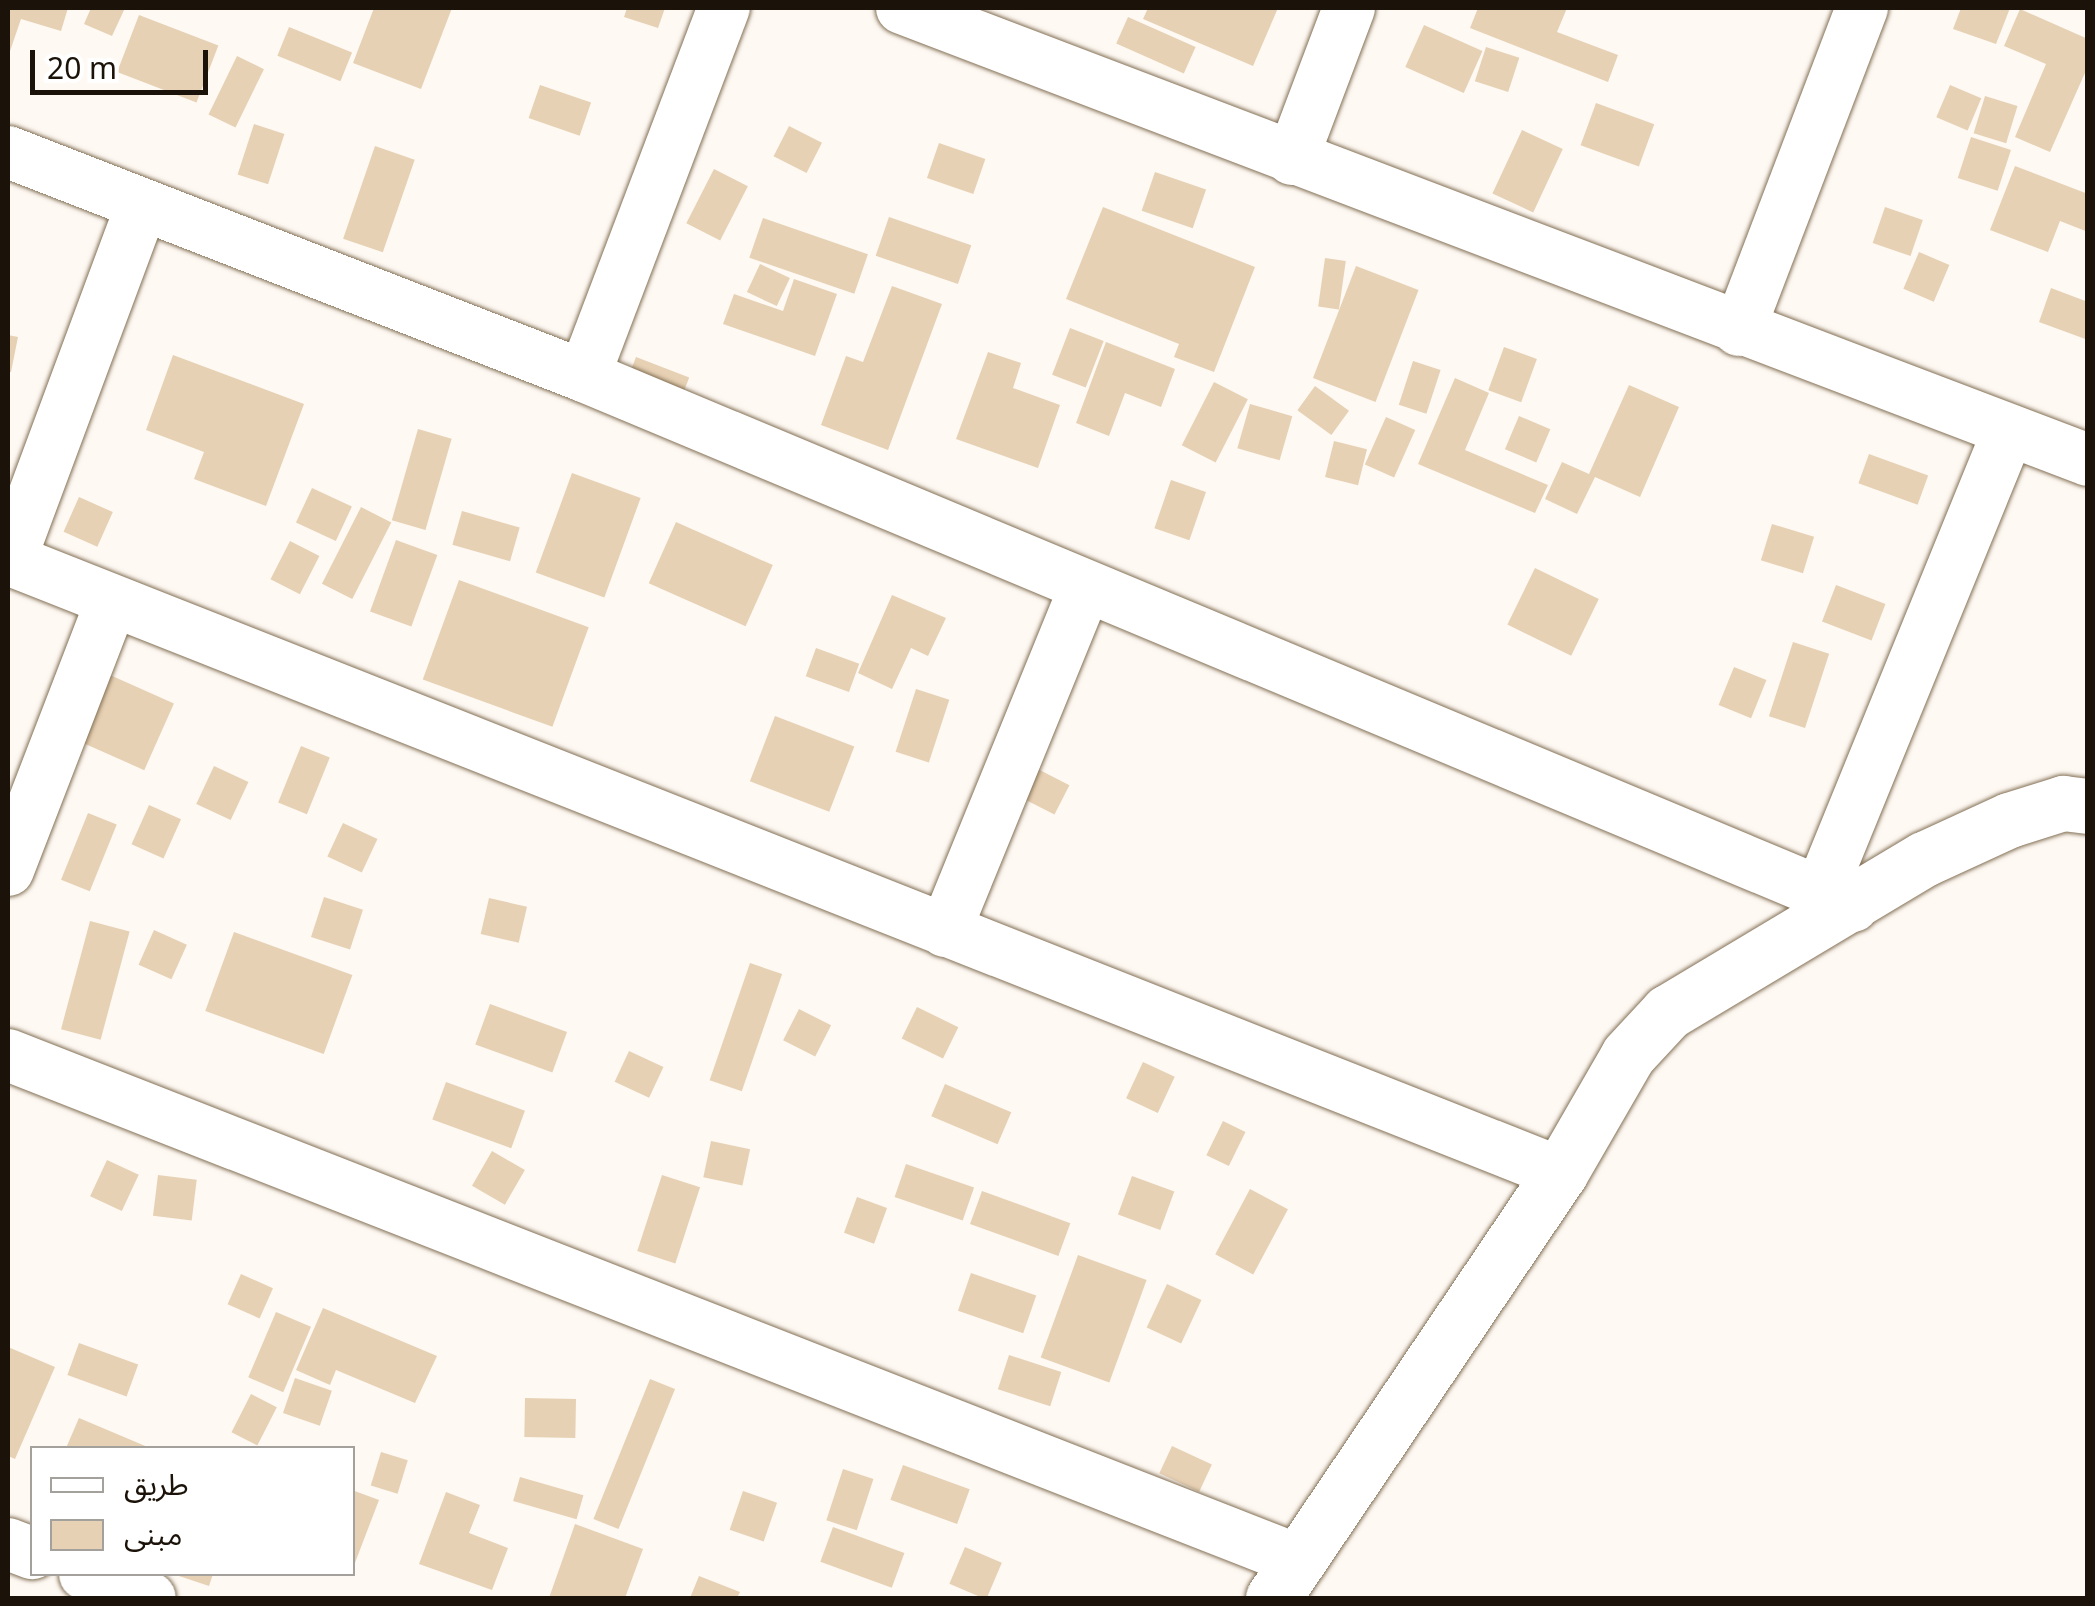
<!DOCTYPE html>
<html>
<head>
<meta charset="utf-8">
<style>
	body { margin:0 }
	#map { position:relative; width:2095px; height:1606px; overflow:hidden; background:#fef9f3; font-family:"Noto Sans","Noto Sans Arabic",sans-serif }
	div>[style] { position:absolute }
	.building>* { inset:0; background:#e7d1b4; transform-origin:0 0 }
	.roads { filter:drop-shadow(0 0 2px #837055) drop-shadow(0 0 2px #837055) }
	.minor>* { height:52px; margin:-26px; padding:0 26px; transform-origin:26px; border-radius:26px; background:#fff }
	.tertiary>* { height:55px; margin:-27.5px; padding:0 27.5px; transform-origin:27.5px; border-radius:27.5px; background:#fff }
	span { translate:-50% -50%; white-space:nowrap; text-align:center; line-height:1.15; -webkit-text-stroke:10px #fff; paint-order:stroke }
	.frame { position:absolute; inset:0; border:10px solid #1b1309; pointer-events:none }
	.legend { position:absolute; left:30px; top:1446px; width:325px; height:130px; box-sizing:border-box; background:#fff; border:2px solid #a4a19d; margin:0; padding:12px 18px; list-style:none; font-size:30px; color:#1b1309 }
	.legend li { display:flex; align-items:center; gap:20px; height:50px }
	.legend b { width:50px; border:2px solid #a4a19d }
	.scale { position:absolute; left:30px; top:50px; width:178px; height:45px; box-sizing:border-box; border:5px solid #1b1309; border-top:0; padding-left:12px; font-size:30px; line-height:35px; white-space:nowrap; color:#1b1309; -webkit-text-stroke:8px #fff; paint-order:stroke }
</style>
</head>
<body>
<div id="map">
	<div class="building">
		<div style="clip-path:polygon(8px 8px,68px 8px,61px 31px,21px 19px,8px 57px)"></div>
		<div style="clip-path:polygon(91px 8px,125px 8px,112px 36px,84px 24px)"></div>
		<div style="clip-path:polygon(374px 8px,452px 8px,421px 89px,353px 63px)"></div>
		<div style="clip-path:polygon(627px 8px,665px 8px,658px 28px,624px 17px)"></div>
		<div style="clip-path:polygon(1148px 8px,1278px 8px,1253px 66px,1143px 19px)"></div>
		<div style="clip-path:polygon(1478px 8px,1567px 8px,1557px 32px,1618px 55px,1608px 82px,1470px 28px)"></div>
		<div style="clip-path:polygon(1961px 8px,2010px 8px,1996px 44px,1953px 29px)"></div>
		<div style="clip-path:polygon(2020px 9px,2088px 39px,2088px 66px,2050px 152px,2015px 137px,2046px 64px,2004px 46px)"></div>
		<div style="left:139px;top:15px;width:85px;height:61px;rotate:21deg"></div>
		<div style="left:1128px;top:17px;width:74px;height:29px;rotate:24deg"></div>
		<div style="left:1424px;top:25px;width:64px;height:46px;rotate:24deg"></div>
		<div style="left:289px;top:27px;width:68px;height:31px;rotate:22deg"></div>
		<div style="left:1486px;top:47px;width:35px;height:36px;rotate:18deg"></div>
		<div style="left:237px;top:56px;width:30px;height:65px;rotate:26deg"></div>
		<div style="left:540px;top:85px;width:54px;height:35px;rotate:19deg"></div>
		<div style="left:1950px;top:85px;width:34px;height:35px;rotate:23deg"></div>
		<div style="left:1985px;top:96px;width:34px;height:39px;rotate:17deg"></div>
		<div style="left:1596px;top:103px;width:62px;height:45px;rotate:20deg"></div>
		<div style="left:254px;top:124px;width:32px;height:53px;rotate:18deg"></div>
		<div style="left:789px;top:126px;width:37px;height:34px;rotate:27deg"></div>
		<div style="left:1522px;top:130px;width:45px;height:70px;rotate:25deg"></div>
		<div style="left:1971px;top:137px;width:42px;height:43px;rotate:18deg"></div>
		<div style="left:939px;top:143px;width:49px;height:37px;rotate:19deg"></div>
		<div style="left:375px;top:146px;width:42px;height:98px;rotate:19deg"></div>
		<div style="clip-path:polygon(2015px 166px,2088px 194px,2088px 232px,2060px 221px,2048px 252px,1990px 230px)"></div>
		<div style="left:714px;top:169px;width:38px;height:61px;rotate:27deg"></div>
		<div style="left:1155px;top:172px;width:54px;height:41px;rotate:19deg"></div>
		<div style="clip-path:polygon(1103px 207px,1255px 267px,1214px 372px,1174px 357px,1179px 344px,1066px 299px)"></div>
		<div style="left:1885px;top:207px;width:40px;height:38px;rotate:19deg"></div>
		<div style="left:889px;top:217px;width:87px;height:41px;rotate:19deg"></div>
		<div style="left:763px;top:218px;width:111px;height:42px;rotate:19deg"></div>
		<div style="left:1919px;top:252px;width:33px;height:40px;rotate:23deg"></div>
		<div style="left:1325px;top:258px;width:21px;height:49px;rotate:8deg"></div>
		<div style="left:760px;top:264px;width:33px;height:31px;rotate:25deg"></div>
		<div style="left:1356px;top:266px;width:67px;height:120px;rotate:21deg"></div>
		<div style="clip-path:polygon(794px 279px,837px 294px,815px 356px,723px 324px,734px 294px,783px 311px)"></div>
		<div style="clip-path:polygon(892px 286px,942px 304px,888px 450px,821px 425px,846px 356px,863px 362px)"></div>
		<div style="clip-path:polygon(2051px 288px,2088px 302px,2088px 340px,2039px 322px)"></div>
		<div style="left:1070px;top:328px;width:36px;height:50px;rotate:21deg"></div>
		<div style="clip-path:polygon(8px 335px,18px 337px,11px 372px,8px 372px)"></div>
		<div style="clip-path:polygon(1106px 342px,1175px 369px,1161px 407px,1125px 393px,1109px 436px,1076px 423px)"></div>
		<div style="left:1504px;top:347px;width:35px;height:46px;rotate:20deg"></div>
		<div style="clip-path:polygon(988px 352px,1021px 363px,1013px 388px,1060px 405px,1038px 468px,956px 439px)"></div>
		<div style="clip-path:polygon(173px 355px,304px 404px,266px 506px,194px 479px,204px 452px,146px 430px)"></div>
		<div style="left:636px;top:357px;width:57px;height:28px;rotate:21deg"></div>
		<div style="left:1413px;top:361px;width:29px;height:46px;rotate:18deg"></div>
		<div style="clip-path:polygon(1455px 378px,1489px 393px,1465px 450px,1548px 485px,1535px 513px,1418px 464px)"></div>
		<div style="left:1214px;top:382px;width:38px;height:71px;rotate:27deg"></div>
		<div style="clip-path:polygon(1629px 385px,1679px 407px,1640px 497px,1595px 477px,1577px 514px,1545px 499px,1562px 462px,1589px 474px)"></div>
		<div style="left:1315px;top:386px;width:42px;height:30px;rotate:36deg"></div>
		<div style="left:1250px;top:404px;width:44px;height:46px;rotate:16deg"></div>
		<div style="left:1519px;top:416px;width:34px;height:36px;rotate:23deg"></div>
		<div style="left:1386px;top:417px;width:32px;height:52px;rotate:24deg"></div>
		<div style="left:418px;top:429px;width:35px;height:95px;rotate:16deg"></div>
		<div style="left:1334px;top:441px;width:34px;height:37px;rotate:14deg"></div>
		<div style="left:1869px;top:454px;width:63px;height:31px;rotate:20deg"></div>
		<div style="left:572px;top:473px;width:73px;height:106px;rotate:20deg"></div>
		<div style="left:1171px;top:480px;width:37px;height:51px;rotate:19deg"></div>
		<div style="left:312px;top:488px;width:44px;height:38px;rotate:25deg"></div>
		<div style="left:79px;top:497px;width:37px;height:38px;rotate:24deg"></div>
		<div style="left:361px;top:507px;width:34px;height:86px;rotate:27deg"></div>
		<div style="left:462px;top:511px;width:60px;height:35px;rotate:16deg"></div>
		<div style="left:676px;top:522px;width:106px;height:67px;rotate:24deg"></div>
		<div style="left:1772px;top:524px;width:44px;height:38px;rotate:17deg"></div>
		<div style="left:396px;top:540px;width:44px;height:76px;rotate:20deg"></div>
		<div style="left:290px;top:541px;width:33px;height:43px;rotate:27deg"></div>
		<div style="left:1535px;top:568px;width:71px;height:63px;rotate:26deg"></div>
		<div style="left:459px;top:580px;width:138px;height:106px;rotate:20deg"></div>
		<div style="left:1836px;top:585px;width:53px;height:39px;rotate:21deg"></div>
		<div style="clip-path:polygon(892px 595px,946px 618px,928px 656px,911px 648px,892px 689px,858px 673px)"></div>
		<div style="left:1793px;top:642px;width:38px;height:78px;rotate:18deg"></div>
		<div style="left:816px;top:648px;width:46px;height:30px;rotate:20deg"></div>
		<div style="left:1734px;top:667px;width:35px;height:41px;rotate:22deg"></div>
		<div style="left:110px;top:675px;width:70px;height:73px;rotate:24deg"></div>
		<div style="left:916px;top:689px;width:35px;height:66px;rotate:18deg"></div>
		<div style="left:775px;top:716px;width:85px;height:70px;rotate:21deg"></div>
		<div style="left:301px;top:746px;width:31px;height:61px;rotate:22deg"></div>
		<div style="left:1024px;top:762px;width:51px;height:33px;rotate:27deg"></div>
		<div style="left:214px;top:766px;width:38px;height:42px;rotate:25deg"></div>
		<div style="left:149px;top:805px;width:35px;height:43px;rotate:24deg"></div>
		<div style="left:88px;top:813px;width:31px;height:72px;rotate:22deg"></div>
		<div style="left:343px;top:823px;width:38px;height:37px;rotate:25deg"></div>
		<div style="left:324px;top:897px;width:41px;height:42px;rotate:18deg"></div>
		<div style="left:489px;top:898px;width:39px;height:37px;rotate:13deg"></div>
		<div style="left:90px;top:921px;width:41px;height:112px;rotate:15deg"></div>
		<div style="left:154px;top:930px;width:36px;height:38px;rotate:24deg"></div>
		<div style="left:234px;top:932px;width:126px;height:84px;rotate:20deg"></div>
		<div style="left:750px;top:963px;width:34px;height:124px;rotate:19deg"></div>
		<div style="left:490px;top:1004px;width:82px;height:43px;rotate:20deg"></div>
		<div style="left:917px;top:1007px;width:46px;height:35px;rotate:26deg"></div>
		<div style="left:799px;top:1009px;width:36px;height:35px;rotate:27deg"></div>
		<div style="left:629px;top:1051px;width:38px;height:34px;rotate:25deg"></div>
		<div style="left:1143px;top:1062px;width:35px;height:40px;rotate:25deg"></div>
		<div style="left:446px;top:1082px;width:84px;height:40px;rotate:20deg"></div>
		<div style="left:945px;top:1084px;width:72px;height:35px;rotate:23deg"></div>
		<div style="left:1223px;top:1121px;width:25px;height:38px;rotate:26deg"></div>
		<div style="left:711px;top:1141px;width:40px;height:37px;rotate:12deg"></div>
		<div style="left:492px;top:1151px;width:38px;height:40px;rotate:30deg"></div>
		<div style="left:107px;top:1160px;width:35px;height:40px;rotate:25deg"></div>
		<div style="left:906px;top:1164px;width:72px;height:35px;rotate:19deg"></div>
		<div style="left:158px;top:1175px;width:39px;height:41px;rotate:7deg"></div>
		<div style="left:662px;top:1175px;width:40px;height:80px;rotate:18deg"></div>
		<div style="left:1132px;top:1176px;width:45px;height:41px;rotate:20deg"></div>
		<div style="left:1250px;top:1189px;width:43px;height:74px;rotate:28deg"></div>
		<div style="left:982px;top:1191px;width:94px;height:35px;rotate:20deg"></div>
		<div style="left:857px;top:1197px;width:32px;height:38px;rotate:20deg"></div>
		<div style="left:1078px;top:1255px;width:73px;height:109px;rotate:20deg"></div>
		<div style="left:971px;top:1273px;width:69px;height:40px;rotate:19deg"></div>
		<div style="left:241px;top:1274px;width:35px;height:33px;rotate:24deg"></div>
		<div style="left:1167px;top:1284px;width:38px;height:48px;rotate:25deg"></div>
		<div style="clip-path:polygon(323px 1308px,437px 1356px,415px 1403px,336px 1370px,330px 1385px,296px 1370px)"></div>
		<div style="left:276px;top:1312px;width:38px;height:71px;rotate:23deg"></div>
		<div style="left:79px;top:1343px;width:63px;height:34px;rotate:20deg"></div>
		<div style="clip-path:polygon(8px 1347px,55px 1367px,15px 1459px,8px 1456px)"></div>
		<div style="left:1009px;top:1355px;width:55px;height:36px;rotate:18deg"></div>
		<div style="left:295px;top:1378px;width:39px;height:37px;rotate:19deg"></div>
		<div style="left:650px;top:1379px;width:27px;height:151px;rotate:22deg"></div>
		<div style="left:251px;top:1394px;width:29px;height:43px;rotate:27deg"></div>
		<div style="left:525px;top:1398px;width:51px;height:39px;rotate:1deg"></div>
		<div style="clip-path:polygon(79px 1418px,150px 1448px,66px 1448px)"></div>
		<div style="left:1172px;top:1446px;width:44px;height:30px;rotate:25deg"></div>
		<div style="left:381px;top:1452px;width:28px;height:35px;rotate:17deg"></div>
		<div style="left:903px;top:1465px;width:71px;height:37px;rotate:20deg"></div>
		<div style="left:843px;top:1469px;width:32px;height:54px;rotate:18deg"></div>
		<div style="left:520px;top:1477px;width:66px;height:25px;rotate:16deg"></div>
		<div style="clip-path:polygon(352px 1490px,379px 1500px,353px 1568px,352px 1568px)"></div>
		<div style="left:743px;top:1491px;width:36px;height:41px;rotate:19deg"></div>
		<div style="clip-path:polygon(446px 1492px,480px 1505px,469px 1533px,508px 1548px,492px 1590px,419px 1564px)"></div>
		<div style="clip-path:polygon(575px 1524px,643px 1549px,625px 1598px,549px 1598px)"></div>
		<div style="left:833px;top:1527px;width:76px;height:37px;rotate:20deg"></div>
		<div style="left:965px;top:1547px;width:40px;height:40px;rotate:23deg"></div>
		<div style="clip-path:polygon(173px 1574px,213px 1574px,209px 1586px)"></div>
		<div style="clip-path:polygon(699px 1576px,740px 1592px,737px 1598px,690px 1598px)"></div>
	</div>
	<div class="roads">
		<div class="minor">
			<div style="left:902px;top:8px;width:1269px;rotate:20.86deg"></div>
			<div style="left:8px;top:152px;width:618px;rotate:21.25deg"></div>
			<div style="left:584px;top:376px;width:1375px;rotate:22.67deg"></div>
			<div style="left:1292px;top:159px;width:161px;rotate:-69.3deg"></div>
			<div style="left:1739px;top:330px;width:345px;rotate:-69.1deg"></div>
			<div style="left:584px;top:376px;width:394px;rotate:-69.2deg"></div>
			<div style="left:8px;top:559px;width:1669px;rotate:21.58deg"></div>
			<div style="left:10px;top:560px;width:377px;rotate:-69.6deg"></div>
			<div style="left:8px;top:870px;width:286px;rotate:-68.9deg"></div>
			<div style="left:1820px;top:893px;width:497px;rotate:-67.8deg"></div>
			<div style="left:945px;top:931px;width:367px;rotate:-67.8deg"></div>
			<div style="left:8px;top:1055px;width:1384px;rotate:21.39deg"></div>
			<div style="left:8px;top:1544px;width:26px;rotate:21deg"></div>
			<div style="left:85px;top:1574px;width:69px;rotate:20.3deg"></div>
		</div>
		<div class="tertiary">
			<div style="left:1273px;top:1598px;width:513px;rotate:-55.97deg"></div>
			<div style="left:1560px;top:1173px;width:136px;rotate:-60deg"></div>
			<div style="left:1628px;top:1055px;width:59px;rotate:-47.1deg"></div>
			<div style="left:1668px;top:1012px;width:298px;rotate:-30.9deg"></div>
			<div style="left:1924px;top:859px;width:94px;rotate:-24.6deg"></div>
			<div style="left:2009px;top:820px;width:57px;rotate:-17.5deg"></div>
			<div style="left:2063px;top:803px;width:25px;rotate:7deg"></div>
		</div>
	</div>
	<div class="frame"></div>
	<ul class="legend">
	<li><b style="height:12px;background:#fff"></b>طريق</li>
	<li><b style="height:28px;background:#e7d1b4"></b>مبنى</li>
	</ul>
	<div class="scale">20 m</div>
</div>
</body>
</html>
